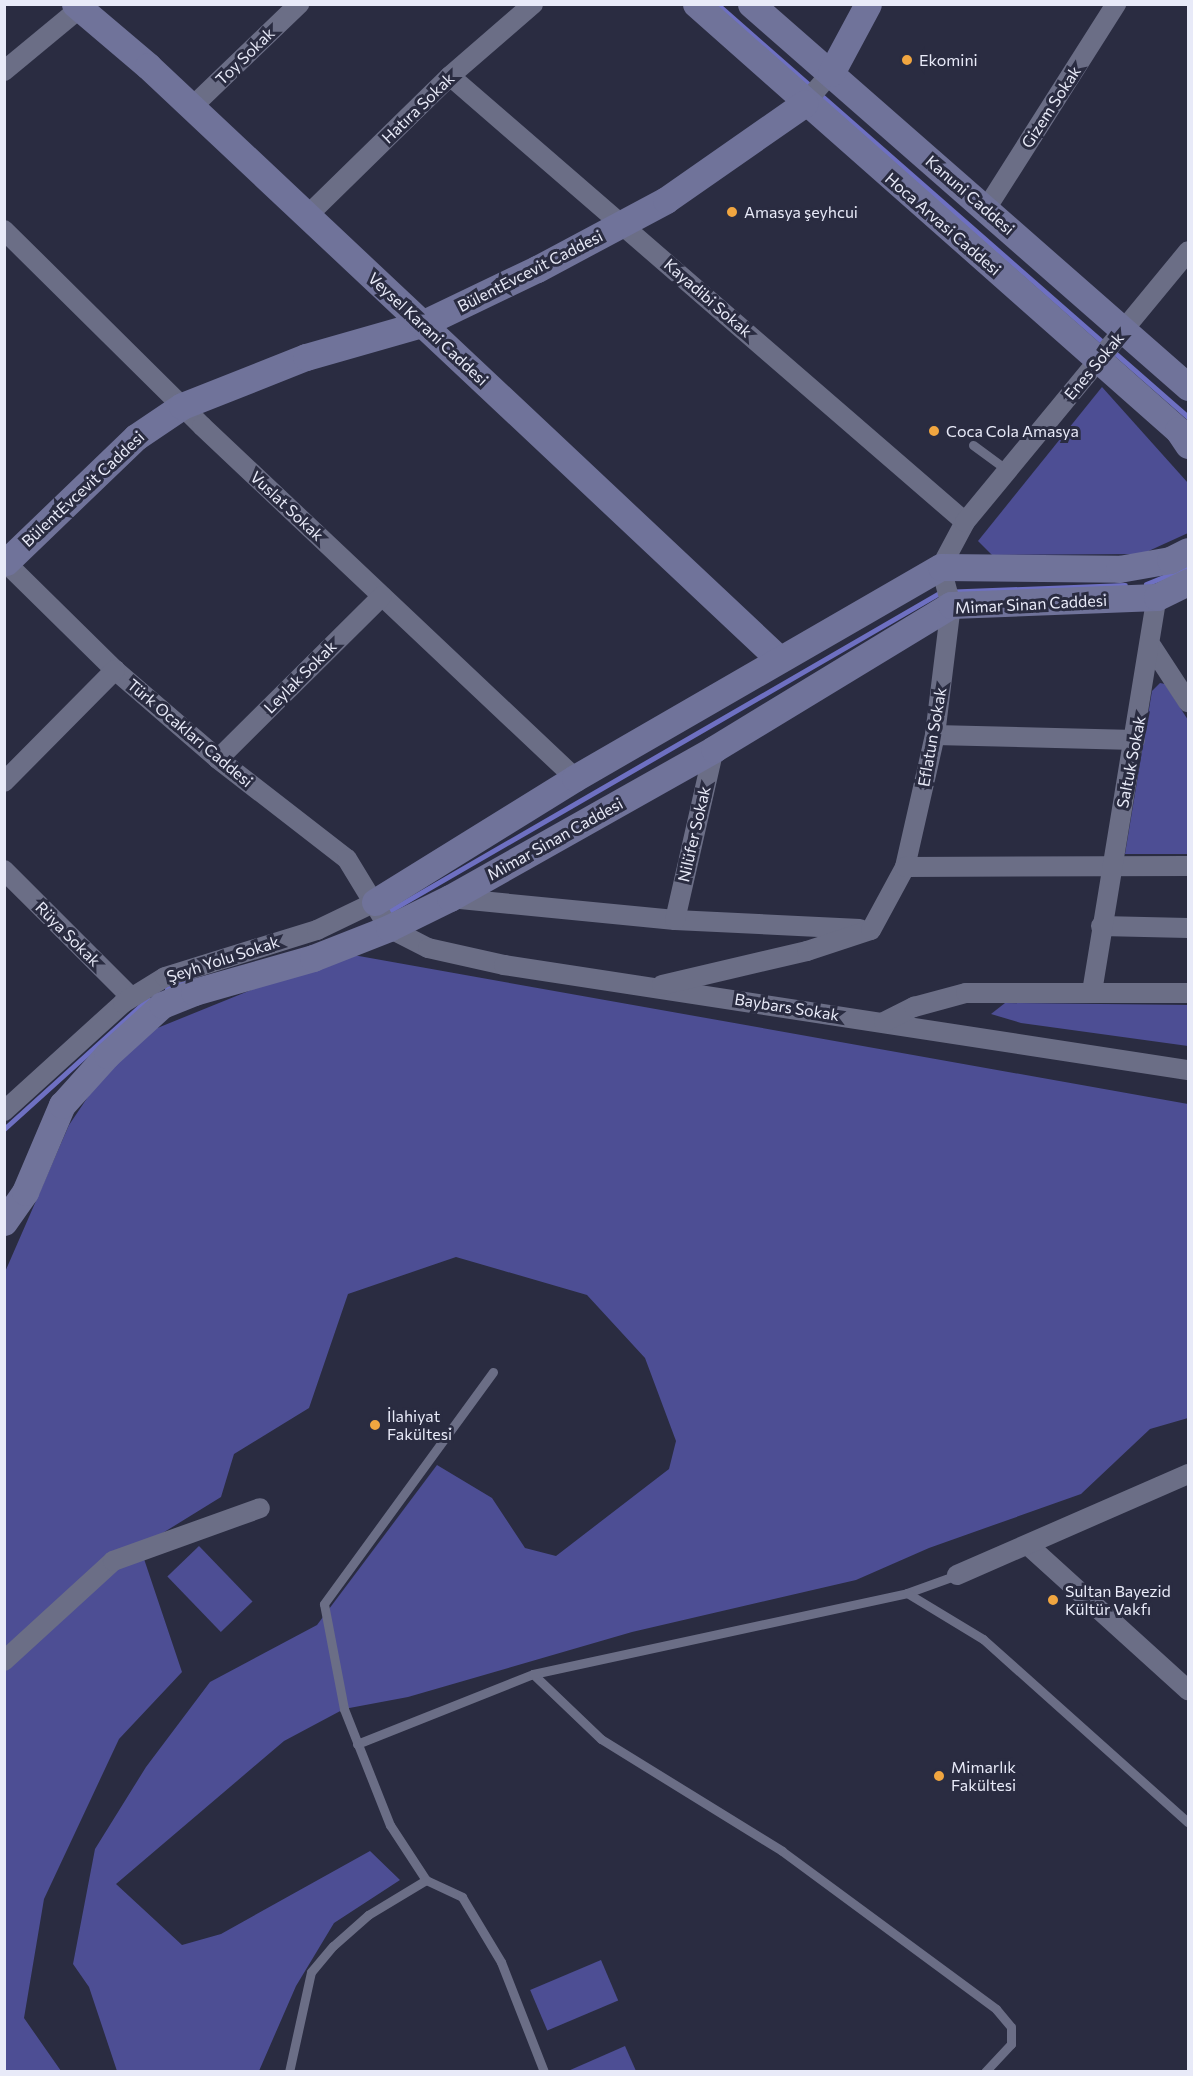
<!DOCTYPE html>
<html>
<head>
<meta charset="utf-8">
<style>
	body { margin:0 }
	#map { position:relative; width:1193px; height:2076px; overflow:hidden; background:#2a2c41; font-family:Commissioner,sans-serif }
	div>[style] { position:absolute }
	.green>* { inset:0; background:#4d4e94; transform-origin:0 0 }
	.stream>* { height:5px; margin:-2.5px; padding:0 2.5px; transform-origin:2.5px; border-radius:2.5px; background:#6e70c2 }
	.lane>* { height:9px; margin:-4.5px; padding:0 4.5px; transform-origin:4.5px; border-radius:4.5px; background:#6b6e86 }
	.street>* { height:20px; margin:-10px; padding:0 10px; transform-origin:10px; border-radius:10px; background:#6b6e86 }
	.secondary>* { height:27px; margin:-13.5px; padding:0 13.5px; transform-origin:13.5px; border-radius:13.5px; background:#70739a }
	.dots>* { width:16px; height:16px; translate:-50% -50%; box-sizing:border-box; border:3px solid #2a2c41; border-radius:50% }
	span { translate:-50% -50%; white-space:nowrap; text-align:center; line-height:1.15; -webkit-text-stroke:6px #2a2c41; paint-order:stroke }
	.street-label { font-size:16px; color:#e8eaf8 }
	.poi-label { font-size:16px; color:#e8eaf8 }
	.left { translate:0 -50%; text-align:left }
	.frame { position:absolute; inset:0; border:6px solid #e8eaf8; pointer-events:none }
</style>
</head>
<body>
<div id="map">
	<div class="green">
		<div style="clip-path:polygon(1102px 387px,1188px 483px,1188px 533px,1142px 554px,992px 555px,978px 541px)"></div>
		<div style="clip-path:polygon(1160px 683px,1165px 684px,1188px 720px,1188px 854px,1125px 854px,1152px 691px)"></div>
		<div style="clip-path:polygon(342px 953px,1188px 1104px,1188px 1418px,1150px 1429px,1081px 1494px,929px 1548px,856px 1580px,632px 1632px,408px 1697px,344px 1709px,284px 1741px,116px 1884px,182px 1945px,221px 1934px,370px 1851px,400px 1880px,334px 1923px,296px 1986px,259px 2071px,117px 2071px,89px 1987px,73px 1964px,95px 1849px,146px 1767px,210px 1682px,317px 1625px,437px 1465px,492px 1498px,525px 1548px,556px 1556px,669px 1469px,676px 1441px,645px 1358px,587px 1295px,456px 1257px,348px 1294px,309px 1408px,234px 1454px,221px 1497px,140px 1547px,182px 1672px,119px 1739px,44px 1899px,24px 2018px,61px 2071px,5px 2072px,5px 1272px,69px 1125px,102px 1076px,150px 1031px)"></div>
		<div style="clip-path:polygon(1005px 1003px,1188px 1005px,1188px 1046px,1021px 1023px,991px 1014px)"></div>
		<div style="left:199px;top:1546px;width:77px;height:44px;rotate:46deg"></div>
		<div style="left:601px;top:1960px;width:44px;height:77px;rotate:67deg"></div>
		<div style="clip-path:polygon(625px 2046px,636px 2071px,568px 2071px)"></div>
	</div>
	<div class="stream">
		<div style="left:717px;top:4px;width:626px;rotate:41.25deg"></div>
		<div style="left:1146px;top:584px;width:45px;rotate:-22deg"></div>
		<div style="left:384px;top:914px;width:643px;rotate:-30.03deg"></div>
		<div style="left:941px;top:592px;width:184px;rotate:-2.2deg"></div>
		<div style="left:167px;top:989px;width:20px;rotate:-27deg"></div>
		<div style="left:4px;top:1129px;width:194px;rotate:-42.1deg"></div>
	</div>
	<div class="lane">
		<div style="left:973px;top:445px;width:42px;rotate:36.3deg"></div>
		<div style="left:493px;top:1372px;width:287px;rotate:126.1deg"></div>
		<div style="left:324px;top:1604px;width:107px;rotate:79.2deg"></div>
		<div style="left:344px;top:1709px;width:125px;rotate:68.4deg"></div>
		<div style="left:390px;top:1825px;width:66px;rotate:56.8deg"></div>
		<div style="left:426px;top:1880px;width:40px;rotate:25deg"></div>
		<div style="left:462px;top:1897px;width:76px;rotate:59deg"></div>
		<div style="left:501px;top:1962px;width:118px;rotate:68.6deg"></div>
		<div style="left:907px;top:1593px;width:53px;rotate:-19.8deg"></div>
		<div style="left:533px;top:1674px;width:94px;rotate:43.7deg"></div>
		<div style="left:601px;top:1739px;width:213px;rotate:31.7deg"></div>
		<div style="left:782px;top:1851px;width:266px;rotate:36.4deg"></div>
		<div style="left:996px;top:2009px;width:23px;rotate:50deg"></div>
		<div style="left:1011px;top:2027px;width:17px;rotate:90deg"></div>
		<div style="left:1011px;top:2044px;width:38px;rotate:133deg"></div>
		<div style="left:357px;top:1744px;width:189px;rotate:-21.7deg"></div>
		<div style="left:533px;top:1674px;width:383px;rotate:-12.2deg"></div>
		<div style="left:907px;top:1593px;width:89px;rotate:31.2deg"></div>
		<div style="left:983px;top:1639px;width:275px;rotate:41.8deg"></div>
		<div style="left:289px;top:2072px;width:102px;rotate:-77.6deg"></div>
		<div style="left:311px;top:1972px;width:34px;rotate:-50deg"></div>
		<div style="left:333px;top:1946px;width:47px;rotate:-41.5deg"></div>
		<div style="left:368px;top:1915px;width:68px;rotate:-31.1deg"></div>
	</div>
	<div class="street">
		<div style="left:4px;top:71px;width:105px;rotate:-39.6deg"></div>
		<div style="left:450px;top:76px;width:681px;rotate:40.89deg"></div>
		<div style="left:805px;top:103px;width:40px;rotate:-49deg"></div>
		<div style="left:192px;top:107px;width:149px;rotate:-43.9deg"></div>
		<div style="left:986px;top:209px;width:243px;rotate:-57.6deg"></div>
		<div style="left:307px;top:216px;width:200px;rotate:-44.4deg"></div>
		<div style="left:450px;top:76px;width:110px;rotate:-40.9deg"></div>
		<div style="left:4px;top:230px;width:279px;rotate:44.7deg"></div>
		<div style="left:202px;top:426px;width:513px;rotate:43.34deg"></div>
		<div style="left:4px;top:561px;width:156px;rotate:44.5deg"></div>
		<div style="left:115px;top:670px;width:136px;rotate:40.8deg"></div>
		<div style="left:218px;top:759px;width:163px;rotate:37.8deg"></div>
		<div style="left:347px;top:859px;width:81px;rotate:58.7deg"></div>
		<div style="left:389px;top:928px;width:44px;rotate:27.1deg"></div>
		<div style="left:428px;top:948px;width:78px;rotate:12.6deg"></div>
		<div style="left:504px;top:965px;width:692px;rotate:8.73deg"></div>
		<div style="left:1152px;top:647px;width:66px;rotate:56.8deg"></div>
		<div style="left:935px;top:735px;width:200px;rotate:1.4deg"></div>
		<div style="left:218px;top:759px;width:231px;rotate:-44.8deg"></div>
		<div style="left:4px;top:782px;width:158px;rotate:-45.3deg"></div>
		<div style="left:905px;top:867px;width:135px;rotate:-77.2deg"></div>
		<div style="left:935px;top:735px;width:131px;rotate:-83deg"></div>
		<div style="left:951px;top:605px;width:39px;rotate:-105deg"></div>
		<div style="left:941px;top:567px;width:51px;rotate:-61.9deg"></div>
		<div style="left:965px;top:522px;width:351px;rotate:-50.5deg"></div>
		<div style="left:4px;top:870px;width:180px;rotate:45deg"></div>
		<div style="left:450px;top:898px;width:226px;rotate:5.6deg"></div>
		<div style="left:675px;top:920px;width:185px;rotate:2.8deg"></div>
		<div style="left:675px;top:920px;width:175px;rotate:-77.2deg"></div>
		<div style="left:1101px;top:926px;width:87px;rotate:1.3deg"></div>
		<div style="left:662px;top:985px;width:149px;rotate:-13.2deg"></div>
		<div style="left:807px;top:951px;width:67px;rotate:-18.2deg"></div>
		<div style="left:871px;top:930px;width:72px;rotate:-61.6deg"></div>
		<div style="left:905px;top:867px;width:283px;rotate:-0.2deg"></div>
		<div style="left:1092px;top:992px;width:400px;rotate:-80.7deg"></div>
		<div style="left:884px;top:1022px;width:34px;rotate:-27deg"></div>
		<div style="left:914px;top:1007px;width:54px;rotate:-15.1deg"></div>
		<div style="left:966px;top:993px;width:222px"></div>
		<div style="left:4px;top:1111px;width:161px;rotate:-42.2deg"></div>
		<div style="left:123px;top:1003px;width:49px;rotate:-31.8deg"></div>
		<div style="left:165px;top:977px;width:159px;rotate:-17.2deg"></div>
		<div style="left:317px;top:930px;width:64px;rotate:-25.8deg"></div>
		<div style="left:1029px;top:1546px;width:215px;rotate:42.2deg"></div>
		<div style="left:957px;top:1575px;width:252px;rotate:-23.6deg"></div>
		<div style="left:4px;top:1661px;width:148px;rotate:-42.5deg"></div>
		<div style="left:113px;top:1561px;width:156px;rotate:-19.8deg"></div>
	</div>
	<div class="secondary">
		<div style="left:75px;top:4px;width:96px;rotate:40.3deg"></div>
		<div style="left:148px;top:66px;width:865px;rotate:43.22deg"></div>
		<div style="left:696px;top:4px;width:643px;rotate:41.47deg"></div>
		<div style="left:1178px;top:430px;width:18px;rotate:56deg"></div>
		<div style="left:751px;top:4px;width:581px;rotate:41.23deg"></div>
		<div style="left:831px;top:73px;width:78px;rotate:-61.8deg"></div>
		<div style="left:6px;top:562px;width:180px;rotate:-43.9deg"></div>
		<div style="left:136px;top:437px;width:55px;rotate:-34deg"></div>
		<div style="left:182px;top:406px;width:133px;rotate:-21.6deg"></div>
		<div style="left:306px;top:357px;width:121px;rotate:-15.9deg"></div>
		<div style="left:422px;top:324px;width:127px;rotate:-25.6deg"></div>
		<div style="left:537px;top:269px;width:146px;rotate:-28.1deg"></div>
		<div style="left:666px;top:200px;width:169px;rotate:-34.9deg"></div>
		<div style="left:375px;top:902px;width:235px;rotate:-31.8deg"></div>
		<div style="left:575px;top:778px;width:422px;rotate:-30deg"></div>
		<div style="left:941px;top:567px;width:178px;rotate:0.6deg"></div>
		<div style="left:1119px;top:569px;width:52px;rotate:-10deg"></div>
		<div style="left:1170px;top:560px;width:20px;rotate:-27deg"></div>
		<div style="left:4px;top:1222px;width:37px;rotate:-55deg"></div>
		<div style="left:25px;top:1192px;width:95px;rotate:-67deg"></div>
		<div style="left:62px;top:1105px;width:67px;rotate:-48deg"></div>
		<div style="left:107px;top:1055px;width:74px;rotate:-42.3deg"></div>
		<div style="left:162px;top:1005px;width:35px;rotate:-22deg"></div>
		<div style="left:194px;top:992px;width:124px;rotate:-15.9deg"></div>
		<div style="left:313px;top:958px;width:82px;rotate:-21.5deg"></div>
		<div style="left:389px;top:928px;width:68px;rotate:-26.2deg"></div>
		<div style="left:450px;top:898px;width:303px;rotate:-29.4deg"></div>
		<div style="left:714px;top:749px;width:277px;rotate:-31.3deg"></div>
		<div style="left:951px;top:605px;width:206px;rotate:-2.2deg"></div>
		<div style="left:1157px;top:597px;width:34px;rotate:-26deg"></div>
	</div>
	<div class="dots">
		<div style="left:907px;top:60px;background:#f1a640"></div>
		<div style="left:732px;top:212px;background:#f1a640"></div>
		<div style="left:934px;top:431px;background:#f1a640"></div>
		<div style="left:375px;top:1425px;background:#f1a640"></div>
		<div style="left:1053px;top:1600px;background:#f1a640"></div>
		<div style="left:939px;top:1776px;background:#f1a640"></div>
	</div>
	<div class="street-label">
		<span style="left:245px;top:56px;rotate:-44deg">Toy Sokak</span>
		<span style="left:1051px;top:107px;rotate:-57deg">Gizem Sokak</span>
		<span style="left:418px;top:108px;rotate:-44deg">Hatıra Sokak</span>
		<span style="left:970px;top:195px;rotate:41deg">Kanuni Caddesi</span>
		<span style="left:943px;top:224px;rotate:41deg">Hoca Arvasi Caddesi</span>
		<span style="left:530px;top:271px;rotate:-27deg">BülentEvcevit Caddesi</span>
		<span style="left:708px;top:298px;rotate:41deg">Kayadibi Sokak</span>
		<span style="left:428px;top:329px;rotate:43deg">Veysel Karani Caddesi</span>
		<span style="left:1094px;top:366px;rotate:-50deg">Enes Sokak</span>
		<span style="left:83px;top:489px;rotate:-43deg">BülentEvcevit Caddesi</span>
		<span style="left:287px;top:506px;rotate:43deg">Vuslat Sokak</span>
		<span style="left:1031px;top:604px;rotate:-3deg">Mimar Sinan Caddesi</span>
		<span style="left:300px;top:677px;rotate:-45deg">Leylak Sokak</span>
		<span style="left:190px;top:733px;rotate:40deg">Türk Ocakları Caddesi</span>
		<span style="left:932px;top:737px;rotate:-80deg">Eflatun Sokak</span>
		<span style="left:1131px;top:762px;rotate:-79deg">Saltuk Sokak</span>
		<span style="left:694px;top:834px;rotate:-77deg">Nilüfer Sokak</span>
		<span style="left:555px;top:839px;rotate:-29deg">Mimar Sinan Caddesi</span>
		<span style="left:68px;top:934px;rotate:45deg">Rüya Sokak</span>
		<span style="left:223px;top:959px;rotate:-18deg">Şeyh Yolu Sokak</span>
		<span style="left:787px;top:1007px;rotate:9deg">Baybars Sokak</span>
	</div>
	<div class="poi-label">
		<span class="left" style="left:919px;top:60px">Ekomini</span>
		<span class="left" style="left:744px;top:212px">Amasya şeyhcui</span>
		<span class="left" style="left:946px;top:431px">Coca Cola Amasya</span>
		<span class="left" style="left:387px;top:1425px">İlahiyat<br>Fakültesi</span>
		<span class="left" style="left:1065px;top:1600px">Sultan Bayezid<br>Kültür Vakfı</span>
		<span class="left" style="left:951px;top:1776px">Mimarlık<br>Fakültesi</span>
	</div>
	<div class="frame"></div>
</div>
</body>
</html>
